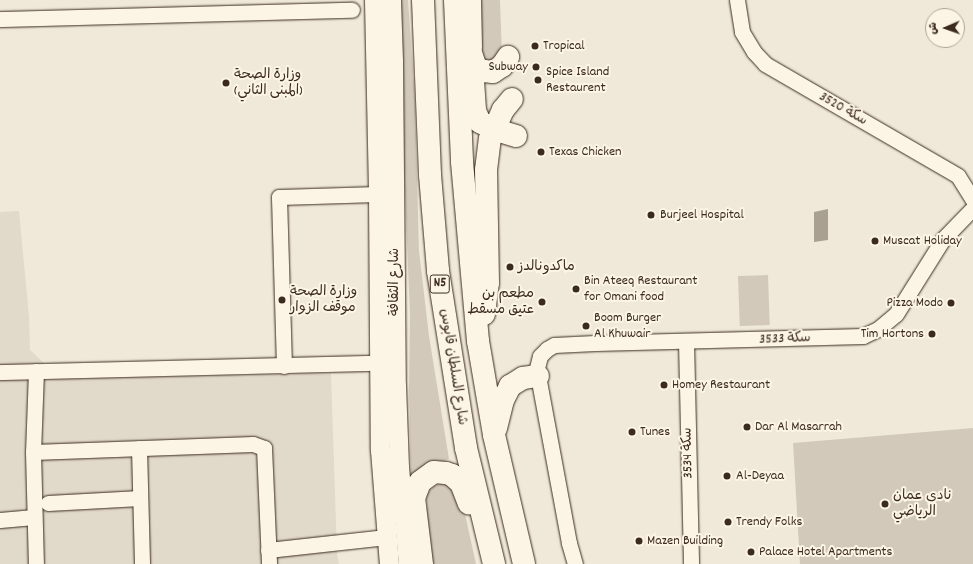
<!DOCTYPE html>
<html>
<head>
<meta charset="utf-8">
<style>
	body { margin:0 }
	#map { position:relative; width:973px; height:564px; overflow:hidden; background:#f0e9d9; font-family:Dekko,"Playpen Sans Arabic",sans-serif }
	div>[style] { position:absolute }
	.built>* { inset:0; background:#e1d9c9 }
	.green>* { inset:0; background:#d2c9ba; transform-origin:0 0 }
	.water>* { inset:0; background:#aaa091 }
	.roads { filter:drop-shadow(0 0 1px #3b2a1e) drop-shadow(0 0 1px #3b2a1e) }
	.minor>* { height:15px; margin:-7.5px; padding:0 7.5px; transform-origin:7.5px; border-radius:7.5px; background:#fcf5e5 }
	.major>* { height:19px; margin:-9.5px; padding:0 9.5px; transform-origin:9.5px; border-radius:9.5px; background:#fcf5e5 }
	.highway>* { height:22px; margin:-11px; padding:0 11px; transform-origin:11px; border-radius:11px; background:#fcf5e5 }
	.dots>* { width:11px; height:11px; translate:-50% -50%; box-sizing:border-box; border:2px solid #fcf5e5; border-radius:50% }
	span { translate:-50% -50%; white-space:nowrap; text-align:center; line-height:1.15; -webkit-text-stroke:4px #fcf5e5; paint-order:stroke }
	.shield-label span { padding:1px 3px; background:#fcf5e5; border:1px solid; border-radius:3px; -webkit-text-stroke-width:0 }
	.shield-label { font-size:13px; color:#3b2a1e; font-weight:700 }
	.poi-label { font-size:14px; color:#3b2a1e }
	.left { translate:0 -50%; text-align:left }
	.right { translate:-100% -50%; text-align:right }
	.street-label { font-size:14px; color:#3b2a1e }
	.north { position:absolute; left:925px; top:8px; width:40px; height:40px; box-sizing:border-box; background:#fcf5e5; border:1px solid #afa495; border-radius:50%; rotate:268deg; font-size:11px; font-weight:700; line-height:16px; text-align:center; color:#3b2a1e }
	.north::after { content:''; display:block; margin:auto; width:14px; height:18px; background:#3b2a1e; clip-path:polygon(50% 0,100% 100%,50% 72%,0 100%) }
</style>
</head>
<body>
<div id="map">
	<div class="built">
		<div style="clip-path:polygon(19px 211px,29px 316px,30px 350px,60px 378px,331px 373px,337px 553px,339px 564px,0 564px,0 212px)"></div>
	</div>
	<div class="green">
		<div style="clip-path:polygon(397px 0,408px 0,415px 99px,419px 251px,429px 336px,449px 459px,411px 478px,409px 389px,410px 314px)"></div>
		<div style="clip-path:polygon(476px 0,500px 0,502px 56px,496px 65px,479px 57px)"></div>
		<div style="left:768px;top:275px;width:50px;height:30px;rotate:88deg"></div>
		<div style="clip-path:polygon(973px 428px,973px 564px,800px 564px,793px 443px)"></div>
		<div style="clip-path:polygon(444px 483px,460px 491px,476px 564px,431px 564px,426px 515px,427px 493px,434px 486px)"></div>
	</div>
	<div class="water">
		<div style="clip-path:polygon(828px 209px,828px 240px,814px 242px,814px 212px)"></div>
	</div>
	<div class="roads">
		<div class="minor">
			<div style="left:737px;top:0;width:32px;rotate:81deg"></div>
			<div style="left:742px;top:32px;width:23px;rotate:59deg"></div>
			<div style="left:754px;top:52px;width:16px;rotate:47deg"></div>
			<div style="left:765px;top:64px;width:223px;rotate:30.1deg"></div>
			<div style="left:958px;top:176px;width:28px;rotate:58deg"></div>
			<div style="left:0;top:19px;width:352px;rotate:-1.5deg"></div>
			<div style="left:686px;top:341px;width:223px;rotate:88.7deg"></div>
			<div style="left:284px;top:366px;width:169px;rotate:-91.7deg"></div>
			<div style="left:279px;top:197px;width:99px;rotate:-1.7deg"></div>
			<div style="left:36px;top:371px;width:81px;rotate:92.1deg"></div>
			<div style="left:33px;top:452px;width:112px;rotate:88.5deg"></div>
			<div style="left:0;top:372px;width:379px;rotate:-1.4deg"></div>
			<div style="left:139px;top:448px;width:116px;rotate:88.5deg"></div>
			<div style="left:33px;top:452px;width:220px;rotate:-2.1deg"></div>
			<div style="left:253px;top:444px;width:12px;rotate:20deg"></div>
			<div style="left:264px;top:448px;width:116px;rotate:87.5deg"></div>
			<div style="left:48px;top:503px;width:92px;rotate:-3.1deg"></div>
			<div style="left:0;top:520px;width:34px;rotate:-5deg"></div>
			<div style="left:268px;top:550px;width:119px;rotate:-6.3deg"></div>
			<div style="left:575px;top:564px;width:22px;rotate:-106deg"></div>
			<div style="left:569px;top:543px;width:170px;rotate:-100.5deg"></div>
			<div style="left:538px;top:376px;width:8px;rotate:-97deg"></div>
			<div style="left:537px;top:368px;width:12px;rotate:-76deg"></div>
			<div style="left:540px;top:356px;width:10px;rotate:-45deg"></div>
			<div style="left:547px;top:349px;width:8px;rotate:-30deg"></div>
			<div style="left:554px;top:345px;width:41px;rotate:-2.8deg"></div>
			<div style="left:595px;top:343px;width:268px;rotate:-1.5deg"></div>
			<div style="left:863px;top:336px;width:17px;rotate:-25deg"></div>
			<div style="left:878px;top:329px;width:23px;rotate:-40deg"></div>
			<div style="left:896px;top:314px;width:89px;rotate:-57.9deg"></div>
			<div style="left:943px;top:239px;width:43px;rotate:-45.9deg"></div>
		</div>
		<div class="major">
			<div style="left:374px;top:0;width:194px;rotate:88.8deg"></div>
			<div style="left:378px;top:194px;width:256px;rotate:89.6deg"></div>
			<div style="left:380px;top:450px;width:114px;rotate:85.5deg"></div>
			<div style="left:391px;top:0;width:61px;rotate:88.1deg"></div>
			<div style="left:393px;top:61px;width:324px;rotate:89.5deg"></div>
			<div style="left:396px;top:385px;width:82px;rotate:87.9deg"></div>
			<div style="left:399px;top:467px;width:97px;rotate:84.7deg"></div>
		</div>
		<div class="highway">
			<div style="left:423px;top:0;width:175px;rotate:87.7deg"></div>
			<div style="left:430px;top:175px;width:96px;rotate:85.2deg"></div>
			<div style="left:438px;top:271px;width:179px;rotate:81deg"></div>
			<div style="left:466px;top:448px;width:119px;rotate:76.4deg"></div>
			<div style="left:455px;top:0;width:162px;rotate:87.5deg"></div>
			<div style="left:462px;top:162px;width:180px;rotate:84.9deg"></div>
			<div style="left:478px;top:341px;width:95px;rotate:80.3deg"></div>
			<div style="left:494px;top:435px;width:132px;rotate:76.9deg"></div>
			<div style="left:470px;top:0;width:47px;rotate:88.8deg"></div>
			<div style="left:471px;top:53px;width:16px;rotate:72deg"></div>
			<div style="left:476px;top:68px;width:9px;rotate:21deg"></div>
			<div style="left:484px;top:71px;width:9px;rotate:6deg"></div>
			<div style="left:493px;top:72px;width:11px;rotate:-34deg"></div>
			<div style="left:502px;top:66px;width:11px;rotate:-56deg"></div>
			<div style="left:473px;top:81px;width:30px;rotate:86deg"></div>
			<div style="left:475px;top:111px;width:12px;rotate:66deg"></div>
			<div style="left:480px;top:122px;width:15px;rotate:28deg"></div>
			<div style="left:493px;top:129px;width:24px;rotate:17deg"></div>
			<div style="left:484px;top:314px;width:31px;rotate:-83deg"></div>
			<div style="left:488px;top:283px;width:113px;rotate:-91deg"></div>
			<div style="left:486px;top:170px;width:31px;rotate:-83deg"></div>
			<div style="left:490px;top:139px;width:32px;rotate:-66deg"></div>
			<div style="left:503px;top:110px;width:14px;rotate:-51deg"></div>
			<div style="left:496px;top:428px;width:29px;rotate:-76deg"></div>
			<div style="left:503px;top:400px;width:16px;rotate:-63deg"></div>
			<div style="left:510px;top:386px;width:15px;rotate:-32deg"></div>
			<div style="left:523px;top:378px;width:15px;rotate:-8deg"></div>
			<div style="left:422px;top:564px;width:66px;rotate:-96.9deg"></div>
			<div style="left:414px;top:498px;width:17px;rotate:-69deg"></div>
			<div style="left:420px;top:482px;width:17px;rotate:-36deg"></div>
			<div style="left:434px;top:472px;width:12px;rotate:5deg"></div>
			<div style="left:446px;top:473px;width:6px;rotate:18deg"></div>
			<div style="left:452px;top:475px;width:12px;rotate:42deg"></div>
			<div style="left:461px;top:483px;width:22px;rotate:69deg"></div>
		</div>
	</div>
	<div class="dots">
		<div style="left:535px;top:46px;background:#3b2a1e"></div>
		<div style="left:536px;top:67px;background:#3b2a1e"></div>
		<div style="left:538px;top:80px;background:#3b2a1e"></div>
		<div style="left:226px;top:83px;background:#3b2a1e"></div>
		<div style="left:541px;top:152px;background:#3b2a1e"></div>
		<div style="left:651px;top:215px;background:#3b2a1e"></div>
		<div style="left:875px;top:241px;background:#3b2a1e"></div>
		<div style="left:510px;top:267px;background:#3b2a1e"></div>
		<div style="left:576px;top:289px;background:#3b2a1e"></div>
		<div style="left:282px;top:300px;background:#3b2a1e"></div>
		<div style="left:542px;top:302px;background:#3b2a1e"></div>
		<div style="left:951px;top:303px;background:#3b2a1e"></div>
		<div style="left:586px;top:326px;background:#3b2a1e"></div>
		<div style="left:932px;top:334px;background:#3b2a1e"></div>
		<div style="left:664px;top:385px;background:#3b2a1e"></div>
		<div style="left:747px;top:427px;background:#3b2a1e"></div>
		<div style="left:632px;top:432px;background:#3b2a1e"></div>
		<div style="left:727px;top:476px;background:#3b2a1e"></div>
		<div style="left:885px;top:504px;background:#3b2a1e"></div>
		<div style="left:728px;top:522px;background:#3b2a1e"></div>
		<div style="left:639px;top:541px;background:#3b2a1e"></div>
		<div style="left:751px;top:552px;background:#3b2a1e"></div>
	</div>
	<div class="shield-label">
		<span style="left:440px;top:284px">N5</span>
	</div>
	<div class="poi-label">
		<span class="left" style="left:543px;top:46px">Tropical</span>
		<span class="right" style="left:528px;top:67px">Subway</span>
		<span class="left" style="left:546px;top:80px">Spice Island<br>Restaurent</span>
		<span class="left" style="left:234px;top:83px">وزارة الصحة<br>(المبنى الثاني)</span>
		<span class="left" style="left:549px;top:152px">Texas Chicken</span>
		<span class="left" style="left:660px;top:215px">Burjeel Hospital</span>
		<span class="left" style="left:883px;top:241px">Muscat Holiday</span>
		<span class="left" style="left:518px;top:267px">ماكدونالدز</span>
		<span class="left" style="left:584px;top:289px">Bin Ateeq Restaurant<br>for Omani food</span>
		<span class="left" style="left:290px;top:300px">وزارة الصحة<br>موقف الزوار</span>
		<span class="right" style="left:534px;top:302px">مطعم بن<br>عتيق مسقط</span>
		<span class="right" style="left:943px;top:303px">Pizza Modo</span>
		<span class="left" style="left:594px;top:326px">Boom Burger<br>Al Khuwair</span>
		<span class="right" style="left:924px;top:334px">Tim Hortons</span>
		<span class="left" style="left:672px;top:385px">Homey Restaurant</span>
		<span class="left" style="left:755px;top:427px">Dar Al Masarrah</span>
		<span class="left" style="left:640px;top:432px">Tunes</span>
		<span class="left" style="left:736px;top:476px">Al-Deyaa</span>
		<span class="left" style="left:893px;top:504px">نادي عمان<br>الرياضي</span>
		<span class="left" style="left:736px;top:522px">Trendy Folks</span>
		<span class="left" style="left:647px;top:541px">Mazen Building</span>
		<span class="left" style="left:759px;top:552px">Palace Hotel Apartments</span>
	</div>
	<div class="street-label">
		<span style="left:843px;top:109px;rotate:30deg">سكة 3520</span>
		<span style="left:395px;top:282px;rotate:-90deg">شارع الثقافة</span>
		<span style="left:785px;top:339px;rotate:-2deg">سكة 3533</span>
		<span style="left:453px;top:367px;rotate:81deg">شارع السلطان قابوس</span>
		<span style="left:688px;top:453px;rotate:-91deg">سكة 3534</span>
	</div>
	<div class="north">ش</div>
</div>
</body>
</html>
